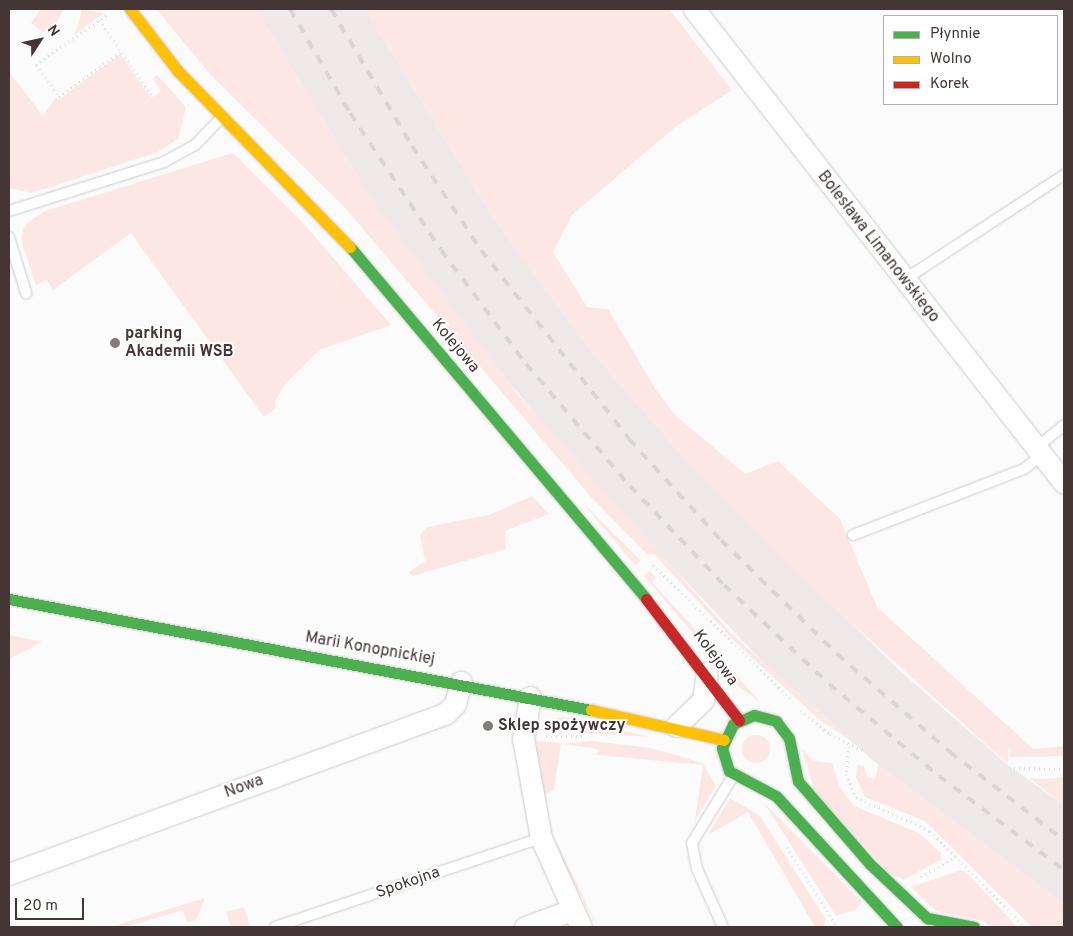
<!DOCTYPE html>
<html>
<head>
<meta charset="utf-8">
<style>
	body { margin:0 }
	#map { position:relative; width:1073px; height:936px; overflow:hidden; background:#fbfbfb; font-family:Overpass,sans-serif }
	div>[style] { position:absolute }
	.built>* { inset:0; background:#efeae9 }
	.green>* { inset:0; background:#fde7e4 }
	.round { border-radius:50% }
	.path>* { height:3px; margin-top:-1.5px; transform-origin:0; background:repeating-linear-gradient(90deg,#dfdede 0 1px,transparent 0 5px) }
	.roads { filter:drop-shadow(0 0 1px #cfc9c8) drop-shadow(0 0 1px #cfc9c8) }
	.lane>* { height:10px; margin:-5px; padding:0 5px; transform-origin:5px; border-radius:5px; background:#fefefe }
	.street>* { height:21px; margin:-10.5px; padding:0 10.5px; transform-origin:10.5px; border-radius:10.5px; background:#fefefe }
	.fast>* { height:11px; margin:-5.5px; padding:0 5.5px; transform-origin:5.5px; border-radius:5.5px; background:#4caf50 }
	.slow>* { height:11px; margin:-5.5px; padding:0 5.5px; transform-origin:5.5px; border-radius:5.5px; background:#ffc107 }
	.jam>* { height:11px; margin:-5.5px; padding:0 5.5px; transform-origin:5.5px; border-radius:5.5px; background:#c62828 }
	.rail>* { height:4px; margin-top:-2px; transform-origin:0; background:repeating-linear-gradient(90deg,#d6d6d5 0 9px,transparent 0 18px) }
	.dots>* { width:14px; height:14px; translate:-50% -50%; box-sizing:border-box; border:2px solid #fff; border-radius:50% }
	span { translate:-50% -50%; white-space:nowrap; text-align:center; line-height:1.15; -webkit-text-stroke:4px #fff; paint-order:stroke }
	.street-label { font-size:16px; color:#433634 }
	.poi-label { font-size:16px; color:#433634; font-weight:700 }
	.left { translate:0 -50%; text-align:left }
	.frame { position:absolute; inset:0; border:10px solid #433634; pointer-events:none }
	.legend { position:absolute; left:883px; top:15px; width:175px; height:90px; box-sizing:border-box; background:#fff; border:1px solid #b4afae; margin:0; padding:6px 9px; list-style:none; font-size:15px; color:#433634 }
	.legend li { display:flex; align-items:center; gap:10px; height:25px }
	.legend b { width:25px; border:1px solid #b4afae }
	.north { position:absolute; left:15px; top:15px; width:50px; height:50px; -webkit-text-stroke:4px #fff; paint-order:stroke; rotate:55deg; font-size:14px; font-weight:700; line-height:20px; text-align:center; color:#433634 }
	.north::after { content:''; display:block; margin:auto; width:18px; height:22px; background:#433634; clip-path:polygon(50% 0,100% 100%,50% 72%,0 100%) }
	.scale { position:absolute; left:15px; top:898px; width:69px; height:22px; box-sizing:border-box; border:2px solid #433634; border-top:0; padding-left:6px; font-size:15px; line-height:18px; white-space:nowrap; color:#433634; -webkit-text-stroke:4px #fff; paint-order:stroke }
</style>
</head>
<body>
<div id="map">
	<div class="built">
		<div style="clip-path:polygon(256px 9px,365px 9px,494px 219px,592px 352px,691px 465px,901px 672px,1008px 765px,1064px 805px,1064px 904px,878px 765px,761px 660px,588px 479px,451px 311px,366px 191px)"></div>
	</div>
	<div class="green">
		<div style="clip-path:polygon(41px 9px,63px 10px,56px 25px,43px 33px,31px 23px)"></div>
		<div style="clip-path:polygon(82px 9px,104px 13px,74px 35px,79px 22px)"></div>
		<div style="clip-path:polygon(156px 9px,256px 9px,366px 191px,519px 396px,731px 633px,851px 741px,821px 721px,739px 646px,654px 554px,647px 554px,591px 497px,346px 209px,210px 74px)"></div>
		<div style="clip-path:polygon(365px 9px,669px 9px,732px 90px,675px 127px,572px 215px,553px 252px,587px 307px,608px 309px,656px 390px,676px 416px,745px 474px,778px 461px,840px 519px,877px 607px,1033px 749px,1064px 746px,1064px 756px,1010px 757px,1009px 743px,1008px 764px,787px 565px,691px 465px,592px 352px,494px 219px)"></div>
		<div style="clip-path:polygon(120px 54px,151px 98px,161px 91px,153px 79px,157px 75px,186px 107px,178px 139px,158px 152px,32px 193px,9px 188px,9px 72px,43px 116px,56px 97px,58px 100px)"></div>
		<div style="clip-path:polygon(233px 153px,305px 225px,391px 325px,319px 350px,285px 384px,275px 401px,276px 408px,264px 417px,131px 233px,53px 290px,46px 279px,36px 286px,21px 239px,25px 224px,45px 211px)"></div>
		<div style="clip-path:polygon(532px 496px,549px 514px,505px 531px,506px 549px,412px 576px,409px 572px,425px 561px,420px 535px,427px 527px,489px 515px)"></div>
		<div style="clip-path:polygon(581px 501px,641px 561px,635px 565px)"></div>
		<div style="clip-path:polygon(650px 571px,656px 578px,652px 582px,761px 703px,738px 686px,644px 576px)"></div>
		<div style="clip-path:polygon(9px 635px,42px 642px,9px 659px)"></div>
		<div style="clip-path:polygon(563px 717px,651px 737px,540px 730px,550px 720px)"></div>
		<div class="round" style="left:742px;top:735px;width:28px;height:28px"></div>
		<div style="clip-path:polygon(536px 741px,561px 743px,554px 790px,544px 794px)"></div>
		<div style="clip-path:polygon(592px 741px,651px 748px,683px 757px,703px 764px,716px 786px,695px 820px,703px 765px,597px 755px,598px 749px,563px 744px)"></div>
		<div style="clip-path:polygon(802px 749px,813px 761px,832px 763px,840px 788px,854px 806px,919px 833px,941px 853px,941px 860px,904px 879px,890px 874px,815px 791px)"></div>
		<div style="clip-path:polygon(857px 765px,864px 766px,867px 777px,875px 779px,878px 765px,1064px 904px,1064px 927px,1032px 927px,925px 821px,865px 797px,856px 777px)"></div>
		<div style="clip-path:polygon(1064px 777px,1064px 805px,1029px 778px,1044px 779px)"></div>
		<div style="clip-path:polygon(730px 798px,760px 816px,826px 920px,824px 927px,815px 927px,748px 812px,708px 835px)"></div>
		<div style="clip-path:polygon(765px 804px,862px 902px,855px 910px,836px 916px)"></div>
		<div style="clip-path:polygon(556px 841px,598px 927px,561px 859px)"></div>
		<div style="clip-path:polygon(961px 870px,968px 874px,1017px 927px,991px 927px,983px 921px,936px 911px,911px 887px)"></div>
		<div style="clip-path:polygon(205px 898px,196px 920px,187px 922px,183px 910px,125px 927px,110px 927px)"></div>
		<div style="clip-path:polygon(244px 907px,250px 927px,231px 927px,226px 912px)"></div>
	</div>
	<div class="path">
		<div style="left:106px;top:15px;width:86px;rotate:144.5deg"></div>
		<div style="left:36px;top:65px;width:39px;rotate:54deg"></div>
		<div style="left:59px;top:97px;width:77px;rotate:-36deg"></div>
		<div style="left:99px;top:20px;width:92px;rotate:54.8deg"></div>
		<div style="left:653px;top:565px;width:191px;rotate:44.2deg"></div>
		<div style="left:801px;top:710px;width:38px;rotate:40deg"></div>
		<div style="left:830px;top:734px;width:37px;rotate:27deg"></div>
		<div style="left:546px;top:736px;width:39px"></div>
		<div style="left:849px;top:746px;width:28px;rotate:96deg"></div>
		<div style="left:846px;top:774px;width:25px;rotate:67deg"></div>
		<div style="left:856px;top:797px;width:81px;rotate:24.7deg"></div>
		<div style="left:930px;top:831px;width:135px;rotate:45.3deg"></div>
		<div style="left:1014px;top:768px;width:50px;rotate:1.1deg"></div>
		<div style="left:787px;top:847px;width:94px;rotate:58deg"></div>
		<div style="left:921px;top:877px;width:42px;rotate:-30.3deg"></div>
	</div>
	<div class="roads">
		<div class="lane">
			<div style="left:9px;top:211px;width:163px;rotate:-17.5deg"></div>
			<div style="left:164px;top:162px;width:35px;rotate:-29deg"></div>
			<div style="left:195px;top:145px;width:37px;rotate:-46deg"></div>
			<div style="left:9px;top:237px;width:59px;rotate:73.1deg"></div>
			<div style="left:904px;top:280px;width:191px;rotate:-33.3deg"></div>
			<div style="left:1036px;top:448px;width:36px;rotate:-39deg"></div>
			<div style="left:853px;top:535px;width:183px;rotate:-21.1deg"></div>
			<div style="left:1024px;top:469px;width:23px;rotate:-38deg"></div>
			<div style="left:275px;top:927px;width:280px;rotate:-18.5deg"></div>
			<div style="left:723px;top:927px;width:64px;rotate:-114.1deg"></div>
			<div style="left:697px;top:869px;width:26px;rotate:-101deg"></div>
			<div style="left:692px;top:843px;width:79px;rotate:-58.5deg"></div>
		</div>
		<div class="street">
			<div style="left:694px;top:9px;width:601px;rotate:52.02deg"></div>
			<div style="left:530px;top:697px;width:42px;rotate:99.7deg"></div>
			<div style="left:523px;top:738px;width:102px;rotate:79.8deg"></div>
			<div style="left:541px;top:838px;width:98px;rotate:65.8deg"></div>
			<div style="left:676px;top:726px;width:37px;rotate:-44deg"></div>
			<div style="left:703px;top:700px;width:27px;rotate:-82deg"></div>
			<div style="left:9px;top:874px;width:464px;rotate:-20.2deg"></div>
			<div style="left:445px;top:714px;width:14px;rotate:-45deg"></div>
			<div style="left:455px;top:704px;width:23px;rotate:-75deg"></div>
			<div style="left:525px;top:927px;width:50px;rotate:-19.9deg"></div>
		</div>
		<div class="fast">
			<div style="left:350px;top:247px;width:460px;rotate:49.9deg"></div>
			<div style="left:9px;top:599px;width:592px;rotate:10.8deg"></div>
			<div style="left:897px;top:927px;width:178px;rotate:-132.7deg"></div>
			<div style="left:776px;top:796px;width:53px;rotate:-152deg"></div>
			<div style="left:729px;top:771px;width:24px;rotate:-107deg"></div>
			<div style="left:722px;top:748px;width:26px;rotate:-65deg"></div>
			<div style="left:733px;top:724px;width:23px;rotate:-23deg"></div>
			<div style="left:754px;top:715px;width:23px;rotate:15deg"></div>
			<div style="left:776px;top:721px;width:21px;rotate:53deg"></div>
			<div style="left:789px;top:738px;width:44px;rotate:78.2deg"></div>
			<div style="left:798px;top:781px;width:110px;rotate:49.1deg"></div>
			<div style="left:870px;top:864px;width:79px;rotate:43.5deg"></div>
			<div style="left:927px;top:918px;width:48px;rotate:10.8deg"></div>
		</div>
		<div class="slow">
			<div style="left:130px;top:9px;width:78px;rotate:52.3deg"></div>
			<div style="left:178px;top:71px;width:246px;rotate:45.7deg"></div>
			<div style="left:591px;top:710px;width:136px;rotate:12.7deg"></div>
		</div>
		<div class="jam">
			<div style="left:646px;top:599px;width:153px;rotate:52.5deg"></div>
		</div>
	</div>
	<div class="rail">
		<div style="left:290px;top:9px;width:120px;rotate:60deg"></div>
		<div style="left:350px;top:113px;width:164px;rotate:56.4deg"></div>
		<div style="left:441px;top:250px;width:142px;rotate:53.3deg"></div>
		<div style="left:526px;top:364px;width:160px;rotate:49.6deg"></div>
		<div style="left:630px;top:486px;width:137px;rotate:46.5deg"></div>
		<div style="left:724px;top:585px;width:144px;rotate:43.3deg"></div>
		<div style="left:829px;top:684px;width:143px;rotate:39.9deg"></div>
		<div style="left:939px;top:776px;width:156px;rotate:36.9deg"></div>
		<div style="left:331px;top:9px;width:159px;rotate:59.4deg"></div>
		<div style="left:412px;top:146px;width:125px;rotate:56.4deg"></div>
		<div style="left:481px;top:250px;width:240px;rotate:51.9deg"></div>
		<div style="left:629px;top:439px;width:137px;rotate:47.7deg"></div>
		<div style="left:721px;top:540px;width:163px;rotate:44.5deg"></div>
		<div style="left:837px;top:654px;width:150px;rotate:40.9deg"></div>
		<div style="left:950px;top:752px;width:144px;rotate:37.7deg"></div>
	</div>
	<div class="dots">
		<div style="left:115px;top:343px;background:#837b7a"></div>
		<div style="left:488px;top:726px;background:#837b7a"></div>
	</div>
	<div class="street-label">
		<span style="left:878px;top:247px;rotate:52deg">Bolesława Limanowskiego</span>
		<span style="left:455px;top:346px;rotate:50deg">Kolejowa</span>
		<span style="left:370px;top:649px;rotate:10deg">Marii Konopnickiej</span>
		<span style="left:715px;top:658px;rotate:54deg">Kolejowa</span>
		<span style="left:244px;top:787px;rotate:-20deg">Nowa</span>
		<span style="left:408px;top:883px;rotate:-19deg">Spokojna</span>
	</div>
	<div class="poi-label">
		<span class="left" style="left:125px;top:343px">parking<br>Akademii WSB</span>
		<span class="left" style="left:498px;top:726px">Sklep spożywczy</span>
	</div>
	<div class="frame"></div>
	<ul class="legend">
	<li><b style="height:6px;background:#4caf50"></b>Płynnie</li>
	<li><b style="height:6px;background:#ffc107"></b>Wolno</li>
	<li><b style="height:6px;background:#c62828"></b>Korek</li>
	</ul>
	<div class="north">N</div>
	<div class="scale">20 m</div>
</div>
</body>
</html>
